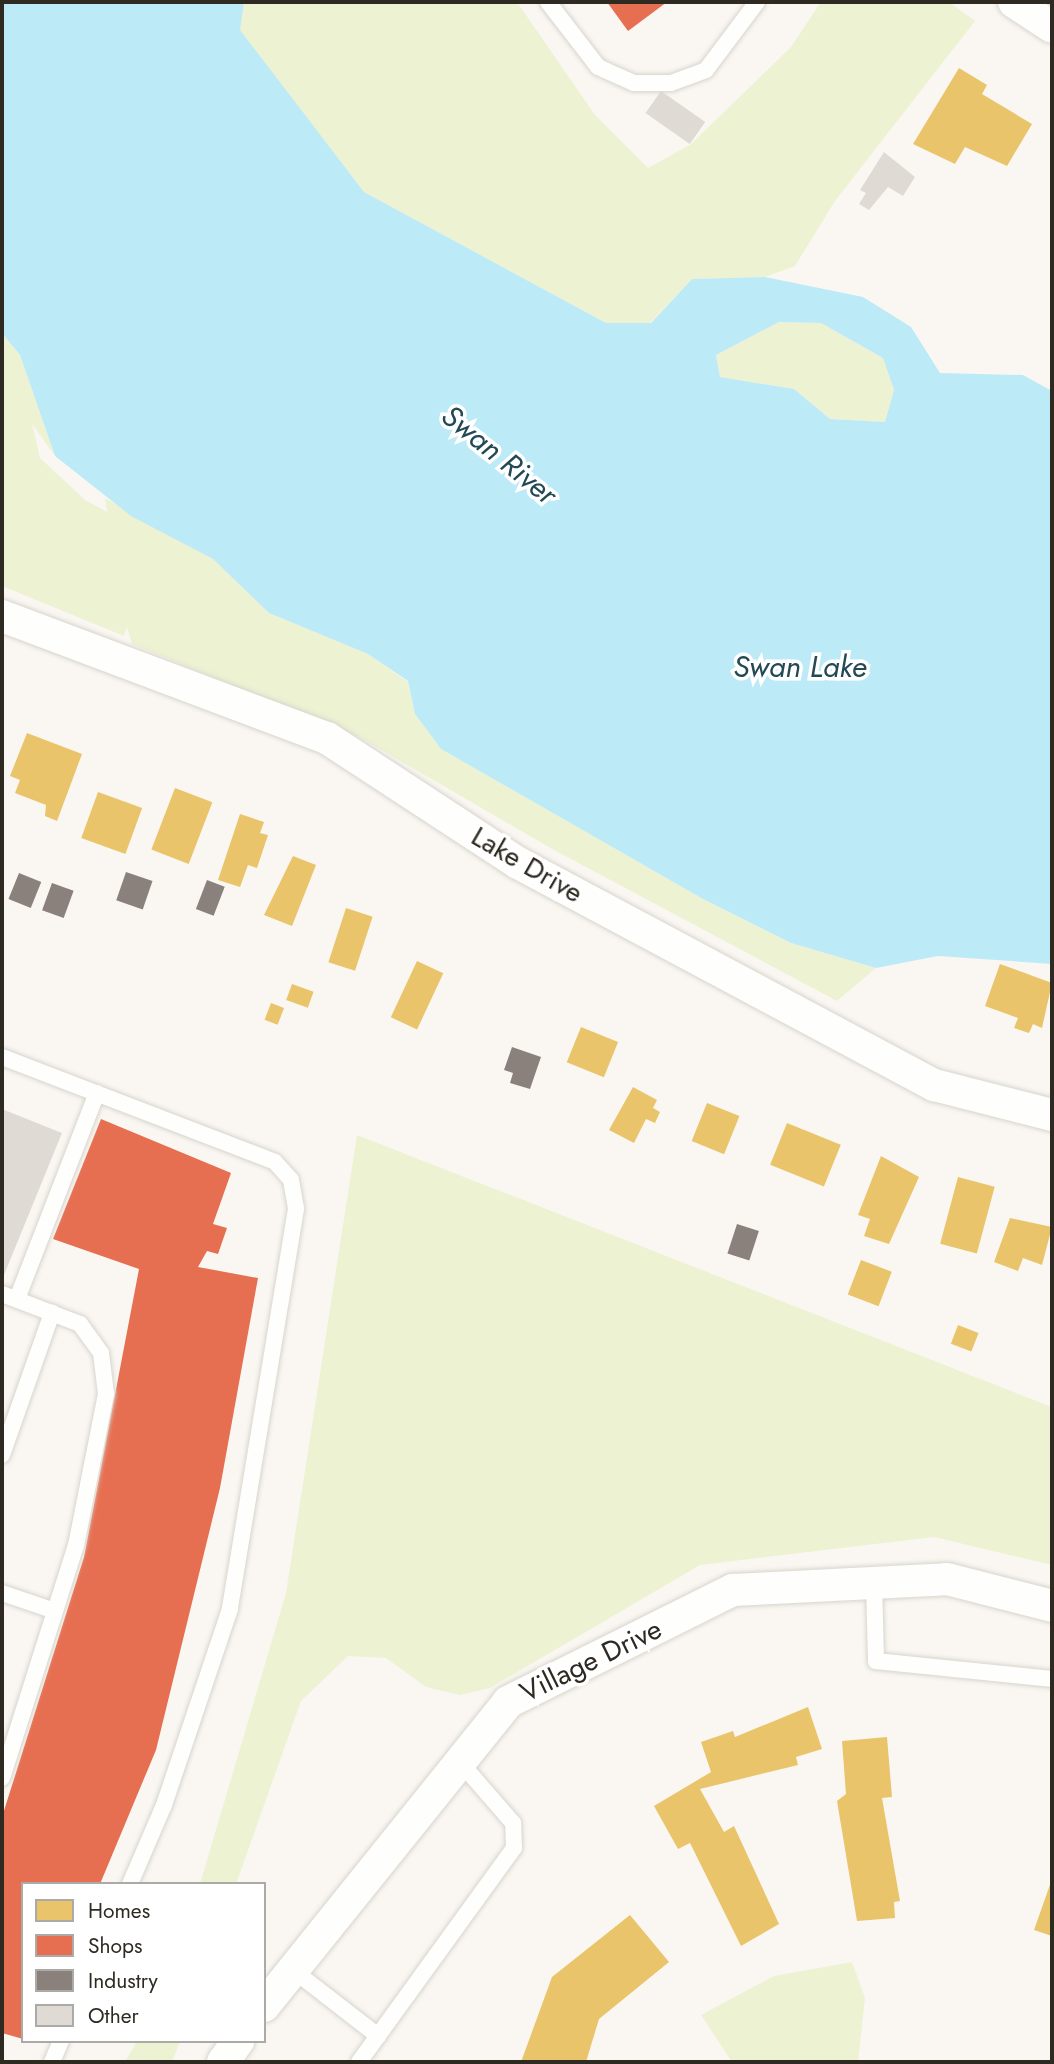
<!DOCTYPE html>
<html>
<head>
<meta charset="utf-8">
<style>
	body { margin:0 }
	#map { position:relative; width:1054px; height:2064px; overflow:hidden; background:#faf7f2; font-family:Jost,sans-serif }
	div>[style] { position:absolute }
	.green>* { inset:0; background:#edf2d3 }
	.water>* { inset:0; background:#bdeaf7 }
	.homes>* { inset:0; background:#e9c46a; transform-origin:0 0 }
	.shops>* { inset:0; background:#e76f51 }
	.industry>* { inset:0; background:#8a817c; transform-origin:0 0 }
	.building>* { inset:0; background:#e0dad5; transform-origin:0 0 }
	.roads { filter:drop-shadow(0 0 2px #d8d4cd) drop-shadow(0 0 2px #d8d4cd) }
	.service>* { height:16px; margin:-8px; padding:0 8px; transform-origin:8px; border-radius:8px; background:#fefefd }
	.minor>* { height:32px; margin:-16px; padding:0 16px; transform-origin:16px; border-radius:16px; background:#fefefd }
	span { translate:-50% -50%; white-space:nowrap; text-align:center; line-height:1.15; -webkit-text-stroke:7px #fff; paint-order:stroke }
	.street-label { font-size:28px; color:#2e2a21 }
	.water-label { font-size:30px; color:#234954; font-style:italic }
	.frame { position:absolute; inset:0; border:4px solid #2e2a21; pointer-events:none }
	.legend { position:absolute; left:21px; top:1882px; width:245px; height:161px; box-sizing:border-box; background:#fff; border:2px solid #abaaa6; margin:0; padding:9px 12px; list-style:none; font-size:21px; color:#2e2a21 }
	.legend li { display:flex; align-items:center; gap:14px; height:35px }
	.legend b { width:35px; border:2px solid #abaaa6 }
</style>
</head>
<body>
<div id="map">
	<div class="green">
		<div style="clip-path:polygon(244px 2px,517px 2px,595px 115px,648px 168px,690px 145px,791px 47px,821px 2px,949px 2px,975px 21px,835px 201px,795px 266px,765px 277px,692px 279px,650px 323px,606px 323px,364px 192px,239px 30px)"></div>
		<div style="clip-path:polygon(779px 322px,821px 323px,883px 358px,894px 390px,885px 422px,830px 419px,794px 389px,720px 377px,716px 355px)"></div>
		<div style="clip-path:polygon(2px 333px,20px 355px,55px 456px,32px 424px,40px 458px,85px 500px,107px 512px,105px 498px,213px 559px,269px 613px,368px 654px,408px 682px,415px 714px,441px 749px,703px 899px,791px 943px,876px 968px,837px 1001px,554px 850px,359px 737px,132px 644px,127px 627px,124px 636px,2px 586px)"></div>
		<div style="clip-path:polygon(357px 1135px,1052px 1407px,1052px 1565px,934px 1537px,700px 1565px,490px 1688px,460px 1695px,426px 1687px,386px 1658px,348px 1656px,301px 1701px,236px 1884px,200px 1884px,286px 1593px)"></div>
		<div style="clip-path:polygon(852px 1962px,865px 1998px,858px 2062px,732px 2062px,701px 2015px,774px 1976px)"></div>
		<div style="clip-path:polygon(137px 2041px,180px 2041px,172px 2062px,125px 2062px)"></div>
	</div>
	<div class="water">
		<div style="clip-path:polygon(evenodd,2px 2px,244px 2px,240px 30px,364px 192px,606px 323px,651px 323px,692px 279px,765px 277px,863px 297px,911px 327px,940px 373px,1023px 375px,1052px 391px,1052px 964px,938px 956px,876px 968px,791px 943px,703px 899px,441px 749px,415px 714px,408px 681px,368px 654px,269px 613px,213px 559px,131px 516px,55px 456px,20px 355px,2px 333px,2px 2px,779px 322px,821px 323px,883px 358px,894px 390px,885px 422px,830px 419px,794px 389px,720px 377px,716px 355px,779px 322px)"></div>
	</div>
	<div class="homes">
		<div style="clip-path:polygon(959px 68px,987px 85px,982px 94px,1032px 124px,1007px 166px,965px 147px,955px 164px,913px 144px)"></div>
		<div style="clip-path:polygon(27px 733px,82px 754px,57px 821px,45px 816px,46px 805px,15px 793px,20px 780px,10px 776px)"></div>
		<div style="left:175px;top:788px;width:40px;height:66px;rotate:21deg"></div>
		<div style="left:98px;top:792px;width:47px;height:49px;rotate:20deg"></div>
		<div style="clip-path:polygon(240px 814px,264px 822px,260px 833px,268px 835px,257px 868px,248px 865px,240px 887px,218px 880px)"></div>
		<div style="clip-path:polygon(293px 856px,316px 865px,292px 926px,264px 915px)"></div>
		<div style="left:346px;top:908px;width:28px;height:57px;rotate:18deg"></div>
		<div style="left:417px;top:961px;width:29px;height:62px;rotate:25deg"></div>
		<div style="clip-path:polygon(1000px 964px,1052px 983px,1042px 1028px,1033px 1024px,1029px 1033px,1014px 1028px,1018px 1018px,985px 1006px)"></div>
		<div style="left:292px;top:984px;width:23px;height:17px;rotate:20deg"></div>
		<div style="left:271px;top:1003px;width:14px;height:18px;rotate:21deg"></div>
		<div style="left:581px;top:1027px;width:40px;height:38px;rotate:22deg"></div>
		<div style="clip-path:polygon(633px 1087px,657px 1100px,653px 1108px,660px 1112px,655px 1123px,646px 1119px,634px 1143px,609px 1130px)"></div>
		<div style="left:707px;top:1103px;width:35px;height:41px;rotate:22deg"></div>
		<div style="left:787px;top:1123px;width:58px;height:45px;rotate:22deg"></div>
		<div style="clip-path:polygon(881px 1156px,919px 1177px,889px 1244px,864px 1236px,870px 1219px,858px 1215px)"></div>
		<div style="left:958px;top:1177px;width:38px;height:69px;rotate:15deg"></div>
		<div style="clip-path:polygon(1010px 1218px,1052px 1227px,1042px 1265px,1023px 1258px,1018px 1271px,994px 1262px)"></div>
		<div style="left:861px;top:1260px;width:33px;height:37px;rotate:21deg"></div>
		<div style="left:958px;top:1325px;width:22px;height:20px;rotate:21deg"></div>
		<div style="clip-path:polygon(808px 1707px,822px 1749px,796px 1757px,798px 1765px,700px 1789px,724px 1832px,734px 1826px,779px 1924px,741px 1946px,690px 1843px,678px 1849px,654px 1806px,711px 1772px,701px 1742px,733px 1731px,735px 1737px)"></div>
		<div style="clip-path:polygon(887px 1737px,892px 1797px,882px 1798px,900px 1901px,894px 1902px,895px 1918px,857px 1921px,837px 1801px,846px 1794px,842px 1741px)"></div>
		<div style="clip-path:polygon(1052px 1879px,1052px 1936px,1034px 1930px)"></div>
		<div style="clip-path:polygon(630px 1915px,669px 1962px,599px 2019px,586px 2062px,521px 2062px,552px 1977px)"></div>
	</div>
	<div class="shops">
		<div style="clip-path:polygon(607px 2px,667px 2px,628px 31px)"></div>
		<div style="clip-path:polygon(101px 1119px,231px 1173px,213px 1224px,227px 1228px,218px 1254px,207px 1251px,198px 1267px,258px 1278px,220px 1488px,156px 1750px,100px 1884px,23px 1884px,23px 2039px,2px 2033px,2px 1817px,84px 1557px,139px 1269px,53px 1239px)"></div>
	</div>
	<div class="industry">
		<div style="left:126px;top:872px;width:28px;height:30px;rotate:19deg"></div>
		<div style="left:19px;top:873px;width:24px;height:28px;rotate:22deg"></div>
		<div style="left:207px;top:880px;width:19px;height:31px;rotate:21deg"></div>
		<div style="left:52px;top:883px;width:23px;height:29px;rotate:20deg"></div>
		<div style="clip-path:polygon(512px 1047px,541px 1057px,530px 1089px,510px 1083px,513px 1073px,504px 1070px)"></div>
		<div style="left:737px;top:1224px;width:23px;height:31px;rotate:18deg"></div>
	</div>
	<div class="building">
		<div style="left:661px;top:91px;width:54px;height:27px;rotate:35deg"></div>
		<div style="clip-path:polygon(884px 152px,915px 177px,903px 196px,888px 187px,869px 210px,859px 204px,866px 193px,860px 190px)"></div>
		<div style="clip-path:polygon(2px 1109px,62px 1133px,4px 1275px,2px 1274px)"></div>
	</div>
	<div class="roads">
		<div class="service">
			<div style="left:548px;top:2px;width:82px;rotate:52.4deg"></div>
			<div style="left:598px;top:67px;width:39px;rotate:24deg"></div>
			<div style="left:634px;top:83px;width:37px"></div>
			<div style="left:671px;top:83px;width:37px;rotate:-20deg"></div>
			<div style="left:706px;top:70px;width:85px;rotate:-53.1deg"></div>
			<div style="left:2px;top:1057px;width:292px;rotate:21deg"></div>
			<div style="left:275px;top:1162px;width:24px;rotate:48deg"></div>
			<div style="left:291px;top:1180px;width:29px;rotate:80deg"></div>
			<div style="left:296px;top:1209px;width:405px;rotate:99.4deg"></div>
			<div style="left:230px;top:1609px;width:207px;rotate:108.6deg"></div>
			<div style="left:164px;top:1805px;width:86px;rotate:113.3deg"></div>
			<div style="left:2px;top:1294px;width:84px;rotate:21deg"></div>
			<div style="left:80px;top:1324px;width:36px;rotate:54deg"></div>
			<div style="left:101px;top:1353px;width:41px;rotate:83deg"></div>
			<div style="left:106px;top:1394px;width:154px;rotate:101.2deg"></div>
			<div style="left:76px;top:1545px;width:244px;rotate:107.6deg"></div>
			<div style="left:17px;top:1299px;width:221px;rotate:-68.8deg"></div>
			<div style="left:2px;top:1455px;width:151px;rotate:-70.6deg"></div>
			<div style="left:874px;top:1583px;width:78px;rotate:88.5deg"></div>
			<div style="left:876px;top:1661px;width:177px;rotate:5.8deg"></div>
			<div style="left:2px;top:1593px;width:56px;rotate:18.8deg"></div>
			<div style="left:293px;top:1970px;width:108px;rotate:37.8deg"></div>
			<div style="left:52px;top:2062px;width:23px;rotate:-67deg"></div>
			<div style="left:359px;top:2062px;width:264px;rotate:-54.1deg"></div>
			<div style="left:514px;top:1848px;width:25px;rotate:-92deg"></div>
			<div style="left:513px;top:1823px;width:81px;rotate:-131deg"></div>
		</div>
		<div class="minor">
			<div style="left:1014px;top:2px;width:45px;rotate:33.3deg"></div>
			<div style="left:2px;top:616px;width:347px;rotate:20.6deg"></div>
			<div style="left:327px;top:738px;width:228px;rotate:33.2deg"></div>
			<div style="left:518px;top:863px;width:472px;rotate:28.1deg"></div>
			<div style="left:934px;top:1085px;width:122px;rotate:14.3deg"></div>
			<div style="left:264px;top:2006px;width:390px;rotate:-51.2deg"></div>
			<div style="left:508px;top:1702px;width:251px;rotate:-26.5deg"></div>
			<div style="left:733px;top:1590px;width:214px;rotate:-2.9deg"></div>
			<div style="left:947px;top:1579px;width:108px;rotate:14.4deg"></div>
			<div style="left:223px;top:2062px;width:26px;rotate:-54deg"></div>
		</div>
	</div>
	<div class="street-label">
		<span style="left:527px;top:865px;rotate:30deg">Lake Drive</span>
		<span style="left:591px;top:1661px;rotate:-26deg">Village Drive</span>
	</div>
	<div class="water-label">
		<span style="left:499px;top:455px;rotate:39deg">Swan River</span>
		<span style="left:800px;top:667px">Swan Lake</span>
	</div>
	<div class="frame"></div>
	<ul class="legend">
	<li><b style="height:19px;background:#e9c46a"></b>Homes</li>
	<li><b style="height:19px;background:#e76f51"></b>Shops</li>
	<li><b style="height:19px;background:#8a817c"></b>Industry</li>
	<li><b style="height:19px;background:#e0dad5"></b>Other</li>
	</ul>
</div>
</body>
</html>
